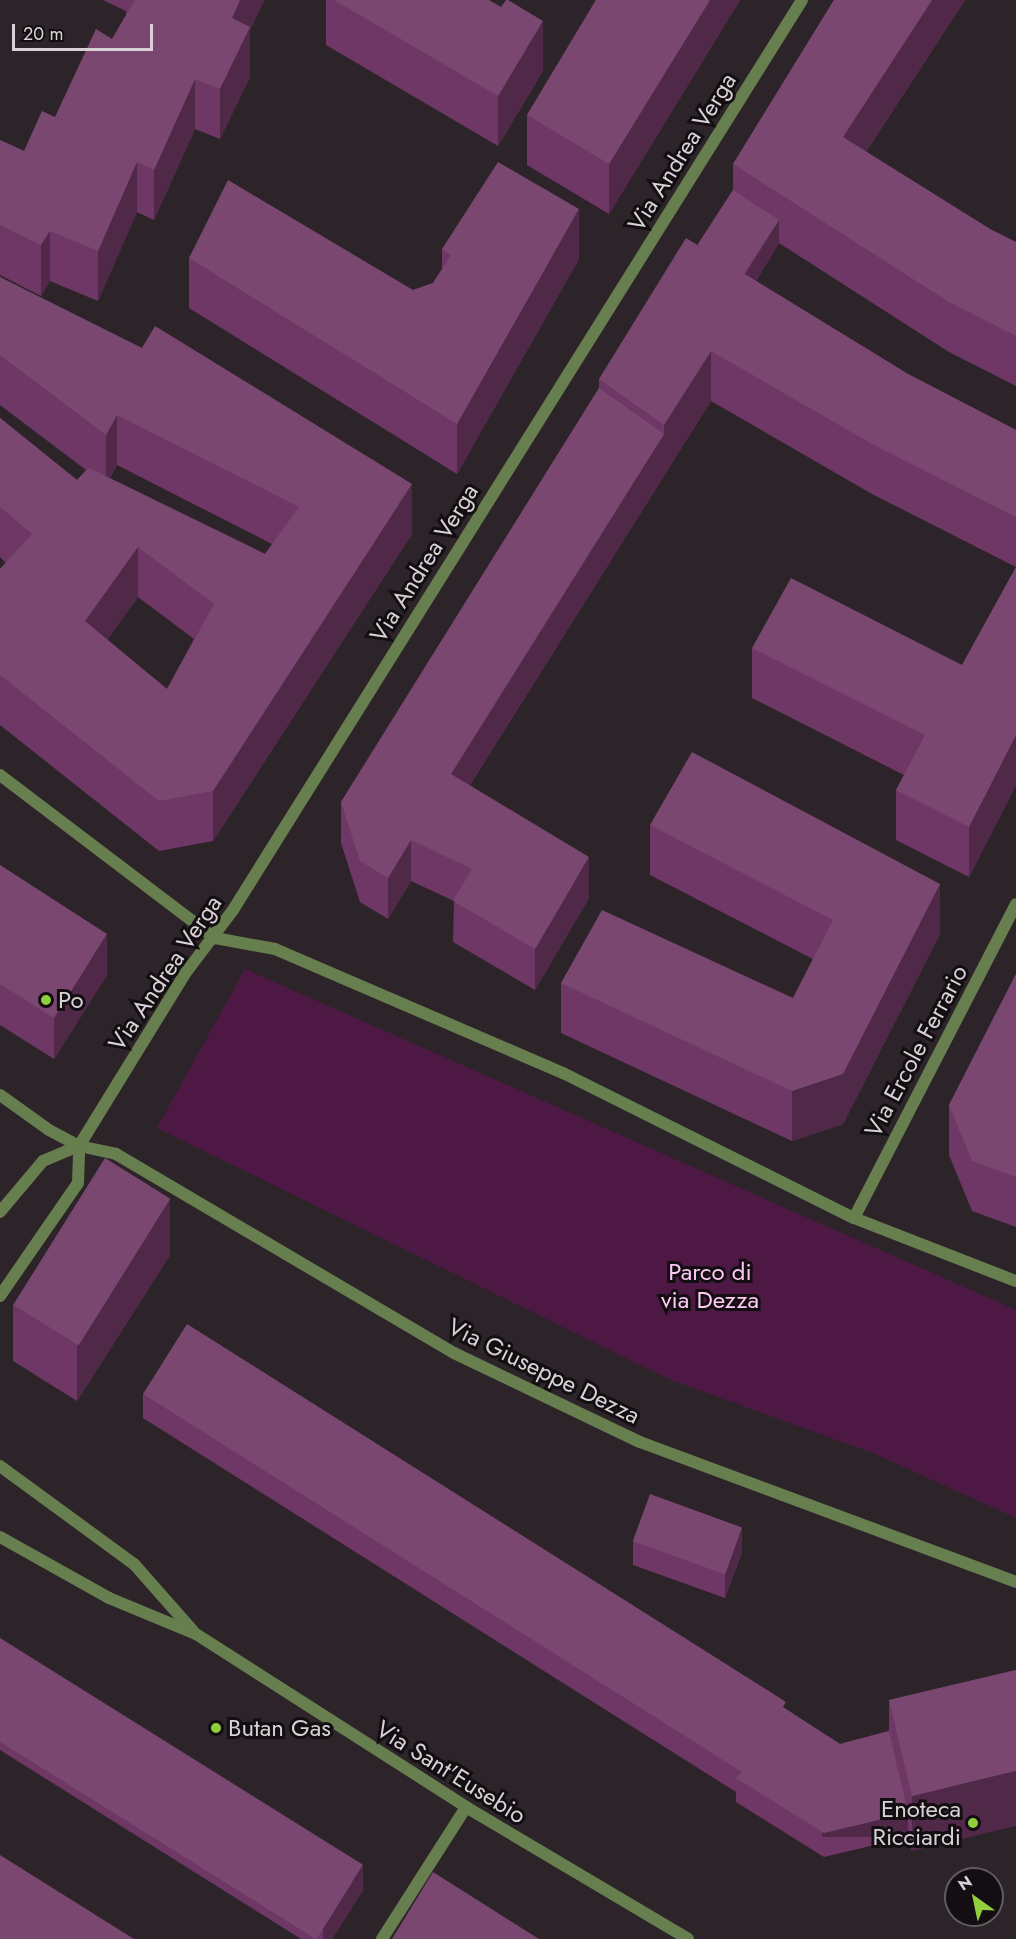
<!DOCTYPE html>
<html>
<head>
<meta charset="utf-8">
<style>
	body { margin:0 }
	#map { position:relative; width:1016px; height:1939px; overflow:hidden; background:#2d242a; font-family:Jost,sans-serif }
	div>[style] { position:absolute }
	.green>* { inset:0; background:#4e1845 }
	.street>* { height:12px; margin:-6px; padding:0 6px; transform-origin:6px; border-radius:6px; background:#677e4e }
	.wall>* { inset:0; background:#6f3765 }
	.shaded-wall>* { inset:0; background:#502848; transform-origin:0 0 }
	.building>* { inset:0; background:#7a4771; transform-origin:0 0 }
	.dots>* { width:16px; height:16px; translate:-50% -50%; box-sizing:border-box; border:3px solid #120e11; border-radius:50% }
	span { translate:-50% -50%; white-space:nowrap; text-align:center; line-height:1.15; -webkit-text-stroke:6px #120e11; paint-order:stroke }
	.street-label { font-size:24px; color:#d8d2d6 }
	.poi-label { font-size:24px; color:#d8d2d6 }
	.left { translate:0 -50%; text-align:left }
	.right { translate:-100% -50%; text-align:right }
	.park-label { font-size:24px; color:#ffc8f2 }
	.north { position:absolute; left:944px; top:1867px; width:60px; height:60px; box-sizing:border-box; background:#120e11; border:2px solid #615c60; border-radius:50%; rotate:327deg; font-size:16px; font-weight:700; line-height:24px; text-align:center; color:#d8d2d6 }
	.north::after { content:''; display:block; margin:auto; width:21px; height:27px; background:#92cd3e; clip-path:polygon(50% 0,100% 100%,50% 72%,0 100%) }
	.scale { position:absolute; left:12px; top:24px; width:141px; height:27px; box-sizing:border-box; border:3px solid #d8d2d6; border-top:0; padding-left:8px; font-size:18px; line-height:21px; white-space:nowrap; color:#d8d2d6; -webkit-text-stroke:4px #120e11; paint-order:stroke }
</style>
</head>
<body>
<div id="map">
	<div class="green">
		<div style="clip-path:polygon(245px 969px,1016px 1310px,1016px 1518px,873px 1453px,671px 1380px,157px 1128px)"></div>
	</div>
	<div class="street">
		<div style="left:0;top:775px;width:270px;rotate:37.2deg"></div>
		<div style="left:215px;top:938px;width:61px;rotate:10.4deg"></div>
		<div style="left:275px;top:949px;width:314px;rotate:23.3deg"></div>
		<div style="left:563px;top:1073px;width:325px;rotate:26.5deg"></div>
		<div style="left:854px;top:1218px;width:174px;rotate:21.3deg"></div>
		<div style="left:0;top:1095px;width:60px;rotate:35.5deg"></div>
		<div style="left:49px;top:1130px;width:34px;rotate:28deg"></div>
		<div style="left:79px;top:1146px;width:38px;rotate:12deg"></div>
		<div style="left:116px;top:1154px;width:392px;rotate:30.5deg"></div>
		<div style="left:454px;top:1353px;width:206px;rotate:25.6deg"></div>
		<div style="left:640px;top:1442px;width:401px;rotate:20.4deg"></div>
		<div style="left:79px;top:1146px;width:201px;rotate:-58.4deg"></div>
		<div style="left:184px;top:975px;width:81px;rotate:-53deg"></div>
		<div style="left:233px;top:910px;width:1073px;rotate:-57.98deg"></div>
		<div style="left:0;top:1212px;width:67px;rotate:-49.9deg"></div>
		<div style="left:43px;top:1161px;width:39px;rotate:-23deg"></div>
		<div style="left:854px;top:1218px;width:353px;rotate:-62.7deg"></div>
		<div style="left:0;top:1296px;width:137px;rotate:-55.4deg"></div>
		<div style="left:78px;top:1183px;width:37px;rotate:-88deg"></div>
		<div style="left:0;top:1466px;width:166px;rotate:36.2deg"></div>
		<div style="left:134px;top:1564px;width:89px;rotate:48.6deg"></div>
		<div style="left:0;top:1537px;width:125px;rotate:29.2deg"></div>
		<div style="left:109px;top:1598px;width:94px;rotate:22.5deg"></div>
		<div style="left:196px;top:1634px;width:321px;rotate:32.6deg"></div>
		<div style="left:466px;top:1807px;width:258px;rotate:30.7deg"></div>
		<div style="left:382px;top:1939px;width:156px;rotate:-57.5deg"></div>
	</div>
	<div class="wall">
		<div style="clip-path:polygon(103px 0,264px 0,250px 30px,250px 77px,220px 139px,195px 129px,154px 220px,137px 212px,98px 301px,50px 281px,41px 296px,0 275px,0 140px,24px 151px,55px 117px,112px 39px,126px 15px,126px 11px)"></div>
		<div style="clip-path:polygon(326px 0,489px 0,543px 71px,498px 146px,326px 45px)"></div>
		<div style="clip-path:polygon(596px 0,740px 0,609px 214px,527px 165px,527px 115px)"></div>
		<div style="clip-path:polygon(834px 0,965px 0,866px 152px,990px 229px,1016px 242px,1016px 386px,949px 352px,779px 243px,756px 281px,908px 374px,1016px 430px,1016px 785px,969px 877px,896px 840px,896px 790px,904px 775px,752px 698px,752px 648px,962px 665px,1016px 567px,872px 494px,711px 401px,470px 785px,589px 898px,535px 990px,453px 942px,454px 901px,411px 881px,388px 919px,360px 902px,341px 843px,341px 802px,599px 388px,599px 379px,698px 245px,733px 190px,733px 164px)"></div>
		<div style="clip-path:polygon(442px 249px,579px 259px,457px 474px,189px 308px,189px 258px,413px 290px,433px 283px,442px 269px)"></div>
		<div style="clip-path:polygon(evenodd,0 277px,412px 534px,213px 841px,159px 851px,0 725px,0 569px,6px 563px,0 557px,0 418px,77px 480px,86px 470px,0 405px,0 277px,117px 465px,272px 544px,265px 554px,110px 478px,117px 465px,0 277px,138px 597px,194px 639px,167px 689px,107px 640px,138px 597px)"></div>
		<div style="clip-path:polygon(650px 825px,940px 934px,843px 1124px,792px 1141px,561px 1033px,561px 983px,793px 998px,813px 959px,650px 875px)"></div>
		<div style="clip-path:polygon(0 865px,107px 975px,54px 1059px,0 1025px)"></div>
		<div style="clip-path:polygon(1016px 974px,1016px 1227px,972px 1211px,949px 1155px,949px 1105px)"></div>
		<div style="clip-path:polygon(170px 1255px,77px 1401px,13px 1361px,13px 1305px)"></div>
		<div style="clip-path:polygon(143px 1394px,786px 1710px,840px 1744px,889px 1731px,889px 1700px,1016px 1670px,912px 1851px,908px 1837px,824px 1857px,736px 1802px,736px 1792px,143px 1418px)"></div>
		<div style="clip-path:polygon(633px 1541px,742px 1552px,725px 1598px,633px 1565px)"></div>
		<div style="clip-path:polygon(0 1638px,363px 1890px,332px 1939px,301px 1939px,0 1750px)"></div>
	</div>
	<div class="shaded-wall">
		<div style="clip-path:polygon(240px 0,264px 0,250px 30px,250px 77px,220px 139px,220px 89px,232px 18px)"></div>
		<div style="clip-path:polygon(710px 0,740px 0,609px 214px,609px 164px)"></div>
		<div style="clip-path:polygon(932px 0,965px 0,843px 187px,843px 137px)"></div>
		<div style="clip-path:polygon(543px 21px,543px 71px,498px 146px,498px 96px)"></div>
		<div style="clip-path:polygon(195px 79px,195px 129px,154px 220px,154px 170px)"></div>
		<div style="clip-path:polygon(137px 162px,137px 212px,98px 301px,98px 251px)"></div>
		<div style="clip-path:polygon(579px 209px,579px 259px,457px 474px,457px 424px)"></div>
		<div style="clip-path:polygon(779px 220px,779px 244px,733px 317px,733px 293px)"></div>
		<div style="clip-path:polygon(50px 231px,50px 281px,41px 296px,41px 245px)"></div>
		<div style="clip-path:polygon(711px 351px,711px 401px,451px 815px,451px 774px,664px 434px,664px 425px)"></div>
		<div style="clip-path:polygon(117px 415px,117px 465px,106px 485px,106px 435px)"></div>
		<div style="clip-path:polygon(412px 484px,412px 534px,213px 841px,213px 791px)"></div>
		<div style="clip-path:polygon(138px 547px,138px 597px,85px 671px,85px 621px)"></div>
		<div style="clip-path:polygon(1016px 735px,1016px 785px,969px 877px,969px 827px)"></div>
		<div style="clip-path:polygon(411px 840px,411px 881px,388px 919px,388px 878px)"></div>
		<div style="clip-path:polygon(589px 857px,589px 898px,535px 990px,535px 949px)"></div>
		<div style="clip-path:polygon(940px 884px,940px 934px,843px 1124px,792px 1141px,792px 1091px)"></div>
		<div style="clip-path:polygon(107px 934px,107px 975px,54px 1059px,54px 1018px)"></div>
		<div style="clip-path:polygon(170px 1199px,170px 1255px,77px 1401px,77px 1346px)"></div>
		<div style="clip-path:polygon(742px 1528px,742px 1552px,725px 1598px,725px 1574px)"></div>
		<div style="clip-path:polygon(1016px 1771px,1016px 1826px,912px 1851px,912px 1796px)"></div>
		<div style="left:908px;top:1813px;width:24px;height:86px;rotate:90deg"></div>
		<div style="clip-path:polygon(363px 1865px,363px 1890px,332px 1939px,323px 1939px,323px 1929px)"></div>
	</div>
	<div class="building">
		<div style="clip-path:polygon(135px 0,240px 0,232px 18px,250px 27px,220px 89px,195px 79px,154px 170px,137px 162px,98px 251px,50px 231px,41px 245px,0 225px,0 140px,24px 151px,42px 111px,55px 117px,96px 29px,112px 39px)"></div>
		<div style="clip-path:polygon(334px 0,489px 0,501px 7px,506px 0,508px 0,543px 21px,498px 96px)"></div>
		<div style="clip-path:polygon(596px 0,710px 0,609px 164px,527px 115px)"></div>
		<div style="clip-path:polygon(834px 0,932px 0,843px 137px,990px 229px,1016px 242px,1016px 336px,949px 302px,733px 164px)"></div>
		<div style="clip-path:polygon(498px 162px,579px 209px,457px 424px,189px 258px,228px 180px,413px 290px,433px 283px,451px 255px,442px 249px)"></div>
		<div style="left:733px;top:190px;width:55px;height:65px;rotate:33deg"></div>
		<div style="clip-path:polygon(686px 238px,908px 374px,1016px 430px,1016px 517px,872px 444px,711px 351px,664px 425px,599px 379px)"></div>
		<div style="clip-path:polygon(evenodd,0 277px,142px 348px,155px 326px,412px 484px,213px 791px,159px 801px,0 675px,0 569px,32px 534px,0 507px,0 418px,77px 480px,89px 468px,265px 554px,299px 507px,117px 415px,106px 435px,0 355px,0 277px,138px 547px,214px 604px,167px 689px,85px 621px,138px 547px)"></div>
		<div style="clip-path:polygon(599px 388px,664px 434px,451px 774px,589px 857px,535px 949px,453px 901px,472px 869px,411px 840px,388px 878px,360px 861px,341px 802px)"></div>
		<div style="clip-path:polygon(1016px 567px,1016px 735px,969px 827px,896px 790px,925px 735px,752px 648px,791px 578px,962px 665px)"></div>
		<div style="clip-path:polygon(692px 752px,940px 884px,843px 1074px,792px 1091px,561px 983px,602px 910px,793px 998px,833px 920px,650px 825px)"></div>
		<div style="clip-path:polygon(0 865px,107px 934px,54px 1018px,0 984px)"></div>
		<div style="clip-path:polygon(1016px 974px,1016px 1177px,972px 1161px,949px 1105px)"></div>
		<div style="left:105px;top:1158px;width:77px;height:173px;rotate:32deg"></div>
		<div style="clip-path:polygon(187px 1324px,786px 1702px,783px 1707px,840px 1744px,889px 1731px,908px 1813px,824px 1833px,736px 1778px,742px 1772px,143px 1394px)"></div>
		<div style="left:650px;top:1494px;width:98px;height:50px;rotate:20deg"></div>
		<div style="left:0;top:1638px;width:428px;height:88px;rotate:32deg"></div>
		<div style="clip-path:polygon(1016px 1670px,1016px 1771px,912px 1796px,889px 1700px)"></div>
		<div style="clip-path:polygon(0 1855px,134px 1939px,0 1939px)"></div>
		<div style="clip-path:polygon(433px 1872px,539px 1939px,392px 1939px)"></div>
	</div>
	<div class="dots">
		<div style="left:46px;top:1000px;background:#92cd3e"></div>
		<div style="left:216px;top:1728px;background:#92cd3e"></div>
		<div style="left:973px;top:1823px;background:#92cd3e"></div>
	</div>
	<div class="street-label">
		<span style="left:682px;top:152px;rotate:-58deg">Via Andrea Verga</span>
		<span style="left:424px;top:563px;rotate:-58deg">Via Andrea Verga</span>
		<span style="left:165px;top:973px;rotate:-56deg">Via Andrea Verga</span>
		<span style="left:916px;top:1051px;rotate:-62deg">Via Ercole Ferrario</span>
		<span style="left:544px;top:1371px;rotate:26deg">Via Giuseppe Dezza</span>
		<span style="left:451px;top:1772px;rotate:32deg">Via Sant'Eusebio</span>
	</div>
	<div class="poi-label">
		<span class="left" style="left:58px;top:1000px">Po</span>
		<span class="left" style="left:228px;top:1728px">Butan Gas</span>
		<span class="right" style="left:961px;top:1823px">Enoteca<br>Ricciardi</span>
	</div>
	<div class="park-label">
		<span style="left:710px;top:1286px">Parco di<br>via Dezza</span>
	</div>
	<div class="north">N</div>
	<div class="scale">20 m</div>
</div>
</body>
</html>
